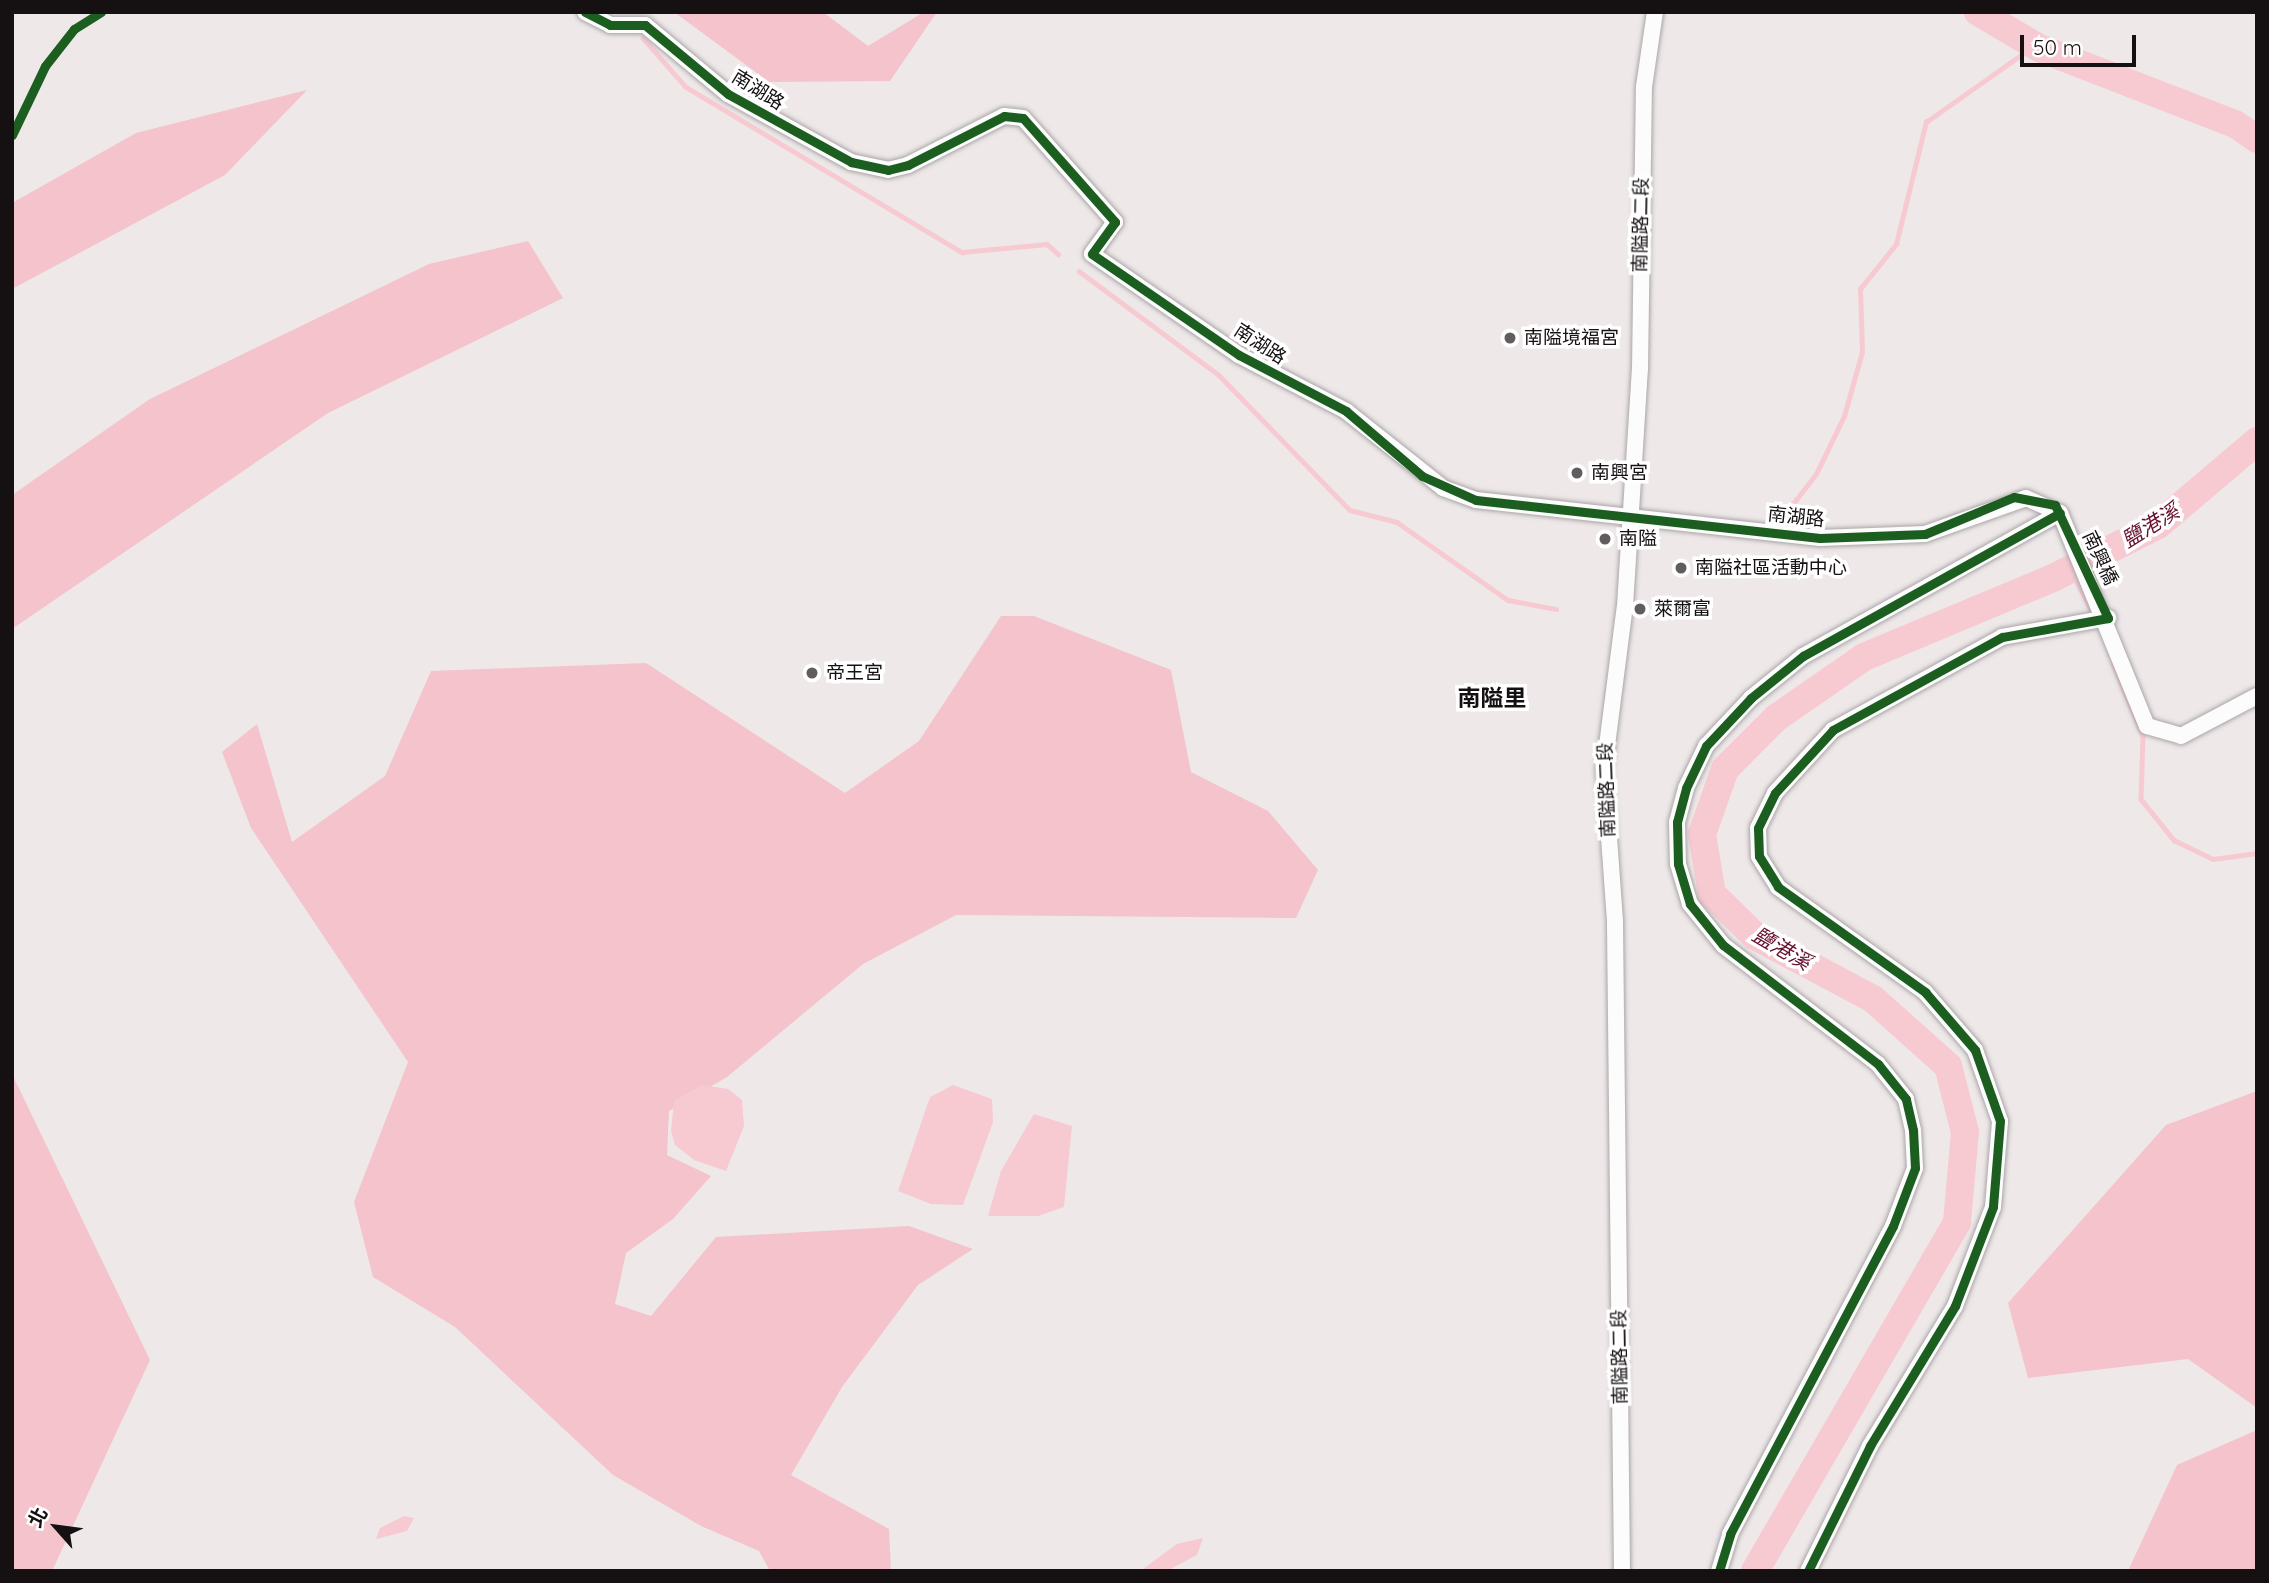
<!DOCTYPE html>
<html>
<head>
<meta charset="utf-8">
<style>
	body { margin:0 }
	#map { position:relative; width:2269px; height:1583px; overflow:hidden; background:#eee8e9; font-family:Quicksand,"Noto Sans TC",sans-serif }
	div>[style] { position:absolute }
	.green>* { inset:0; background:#f4c3cc }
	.water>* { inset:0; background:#f7cad2 }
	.stream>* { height:4.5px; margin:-2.25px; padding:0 2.25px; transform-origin:2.25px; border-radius:2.25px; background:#f7cad2 }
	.river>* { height:28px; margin:-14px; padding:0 14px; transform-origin:14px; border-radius:14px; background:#f7cad2 }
	.roads { filter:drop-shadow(0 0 2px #aba6a7) drop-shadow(0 0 2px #aba6a7) }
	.minor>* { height:16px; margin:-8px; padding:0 8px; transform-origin:8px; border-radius:8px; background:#fcfcfc }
	.cycleway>* { height:9px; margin:-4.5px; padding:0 4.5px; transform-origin:4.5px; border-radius:4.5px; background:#1b5e20 }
	.dots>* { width:19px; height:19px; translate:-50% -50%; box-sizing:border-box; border:4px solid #fff; border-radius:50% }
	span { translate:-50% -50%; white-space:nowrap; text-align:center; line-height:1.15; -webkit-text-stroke:7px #fff; paint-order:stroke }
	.street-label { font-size:19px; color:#151011 }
	.poi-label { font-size:19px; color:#151011 }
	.left { translate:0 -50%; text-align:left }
	.water-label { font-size:21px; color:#660f2e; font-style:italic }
	.quarter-label { font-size:23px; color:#151011; font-weight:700 }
	.frame { position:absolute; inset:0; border:14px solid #151011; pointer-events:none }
	.north { position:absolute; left:21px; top:1492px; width:70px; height:70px; -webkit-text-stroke:5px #fff; paint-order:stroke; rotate:298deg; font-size:19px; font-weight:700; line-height:28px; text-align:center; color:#151011 }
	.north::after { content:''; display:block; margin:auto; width:24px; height:32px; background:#151011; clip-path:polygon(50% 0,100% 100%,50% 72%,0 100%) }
	.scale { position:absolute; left:2020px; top:35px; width:116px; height:32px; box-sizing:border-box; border:4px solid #151011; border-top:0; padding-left:9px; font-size:21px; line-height:24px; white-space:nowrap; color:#151011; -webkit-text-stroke:5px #fff; paint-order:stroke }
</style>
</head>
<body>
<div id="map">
	<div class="green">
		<div style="clip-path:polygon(674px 12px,823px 12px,868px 46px,924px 12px,937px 12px,890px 81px,769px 82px)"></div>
		<div style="clip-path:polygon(307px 90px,225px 175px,12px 289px,12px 203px,136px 133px)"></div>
		<div style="clip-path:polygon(528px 241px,563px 298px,328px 413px,12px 629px,12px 495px,150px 399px,429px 264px)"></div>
		<div style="clip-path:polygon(1001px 616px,1034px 616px,1171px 670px,1191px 772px,1268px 811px,1318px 870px,1296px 918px,956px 915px,863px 964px,727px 1077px,669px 1111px,667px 1155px,711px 1176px,673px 1219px,626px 1253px,615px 1304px,651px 1316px,716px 1237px,909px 1226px,973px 1249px,918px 1285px,842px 1387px,791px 1475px,889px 1529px,891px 1571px,770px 1571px,759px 1551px,701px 1526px,613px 1475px,455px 1327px,373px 1277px,354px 1202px,408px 1062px,251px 828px,222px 752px,257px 724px,292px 842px,385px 776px,431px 671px,646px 663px,845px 793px,919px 741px)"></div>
		<div style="clip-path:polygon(12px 1074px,150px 1360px,52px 1571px,12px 1571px)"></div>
		<div style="clip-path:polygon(2257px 1091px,2257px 1408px,2188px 1359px,2028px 1378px,2008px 1303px,2166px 1125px)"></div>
		<div style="clip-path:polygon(2257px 1430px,2257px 1571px,2128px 1571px,2177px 1465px)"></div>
	</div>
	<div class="water">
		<div style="clip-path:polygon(702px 1085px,728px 1089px,742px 1100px,744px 1126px,726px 1171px,694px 1160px,675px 1145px,671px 1131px,674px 1101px)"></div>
		<div style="clip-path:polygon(953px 1085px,992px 1099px,993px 1122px,963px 1205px,931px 1204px,898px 1191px,930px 1097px)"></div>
		<div style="clip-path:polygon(1034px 1114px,1072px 1126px,1064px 1207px,1038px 1216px,988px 1216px,1001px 1171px)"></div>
		<div style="clip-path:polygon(404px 1516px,414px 1518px,407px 1531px,376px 1539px,380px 1528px)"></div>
		<div style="clip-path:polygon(1203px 1538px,1197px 1555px,1167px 1571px,1140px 1571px,1177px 1544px)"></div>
	</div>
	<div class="stream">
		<div style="left:643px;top:38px;width:65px;rotate:48.7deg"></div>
		<div style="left:686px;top:87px;width:322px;rotate:30.9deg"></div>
		<div style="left:962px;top:252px;width:85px;rotate:-5.4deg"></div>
		<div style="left:1047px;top:244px;width:15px;rotate:42deg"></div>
		<div style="left:1079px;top:271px;width:174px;rotate:36.6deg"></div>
		<div style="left:1219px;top:375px;width:188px;rotate:45.9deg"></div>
		<div style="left:1350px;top:510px;width:49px;rotate:14.3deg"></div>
		<div style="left:1397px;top:522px;width:136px;rotate:35.1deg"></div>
		<div style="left:1508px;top:600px;width:49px;rotate:10.6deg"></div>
		<div style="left:1781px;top:519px;width:57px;rotate:-52.1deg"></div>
		<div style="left:1816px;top:474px;width:64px;rotate:-64.2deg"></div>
		<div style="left:1844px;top:416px;width:66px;rotate:-74.3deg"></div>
		<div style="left:1862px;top:352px;width:63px;rotate:-91.8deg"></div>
		<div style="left:1860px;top:289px;width:58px;rotate:-51.3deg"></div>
		<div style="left:1896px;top:244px;width:126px;rotate:-76.2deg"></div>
		<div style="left:1926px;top:122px;width:133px;rotate:-35.2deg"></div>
		<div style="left:2071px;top:569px;width:46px;rotate:64deg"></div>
		<div style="left:2113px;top:663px;width:79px;rotate:67.7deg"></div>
		<div style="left:2143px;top:736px;width:63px;rotate:91.8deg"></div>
		<div style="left:2141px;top:799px;width:53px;rotate:51.2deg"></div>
		<div style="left:2174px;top:840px;width:43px;rotate:26deg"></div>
		<div style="left:2213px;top:859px;width:44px;rotate:-7.8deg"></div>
	</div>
	<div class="river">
		<div style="left:1978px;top:12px;width:71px;rotate:30.5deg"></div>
		<div style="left:2039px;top:48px;width:210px;rotate:21.2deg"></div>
		<div style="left:2235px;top:124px;width:27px;rotate:34deg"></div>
		<div style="left:1755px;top:1571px;width:403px;rotate:-59.9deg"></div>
		<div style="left:1957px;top:1222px;width:90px;rotate:-84.9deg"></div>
		<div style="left:1965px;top:1132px;width:68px;rotate:-104.4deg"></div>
		<div style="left:1948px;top:1066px;width:101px;rotate:-138.2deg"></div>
		<div style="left:1873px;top:999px;width:134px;rotate:-151.9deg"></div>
		<div style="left:1755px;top:936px;width:60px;rotate:-135.7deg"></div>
		<div style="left:1712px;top:894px;width:61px;rotate:-99.5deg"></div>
		<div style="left:1702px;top:834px;width:69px;rotate:-70.5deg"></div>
		<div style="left:1725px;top:769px;width:72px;rotate:-45deg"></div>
		<div style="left:1776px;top:718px;width:107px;rotate:-34.7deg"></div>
		<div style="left:1864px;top:657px;width:207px;rotate:-22.7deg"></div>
		<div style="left:2055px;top:577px;width:115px;rotate:-26.8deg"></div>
		<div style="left:2158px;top:525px;width:130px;rotate:-40.3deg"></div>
	</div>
	<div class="roads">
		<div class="minor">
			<div style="left:585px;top:12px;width:28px;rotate:27deg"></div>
			<div style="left:610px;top:25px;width:35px"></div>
			<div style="left:645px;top:25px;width:108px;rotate:39.7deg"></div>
			<div style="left:728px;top:94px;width:141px;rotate:28.9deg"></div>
			<div style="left:851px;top:162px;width:38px;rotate:12deg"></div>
			<div style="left:888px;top:170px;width:21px;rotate:-14deg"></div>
			<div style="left:908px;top:165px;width:108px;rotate:-27deg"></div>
			<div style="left:1004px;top:116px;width:19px;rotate:6deg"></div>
			<div style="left:1023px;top:118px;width:139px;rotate:48.5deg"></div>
			<div style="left:1115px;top:222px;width:39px;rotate:126deg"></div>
			<div style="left:1092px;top:254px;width:178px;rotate:34.5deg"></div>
			<div style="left:1239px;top:355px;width:121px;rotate:27.6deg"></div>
			<div style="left:1346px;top:411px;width:124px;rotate:38.4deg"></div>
			<div style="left:1443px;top:488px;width:35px;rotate:20deg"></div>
			<div style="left:1476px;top:500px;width:346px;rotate:6.3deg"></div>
			<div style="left:1820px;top:538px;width:105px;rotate:-2.2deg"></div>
			<div style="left:1925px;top:534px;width:107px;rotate:-19.6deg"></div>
			<div style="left:2026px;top:498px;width:37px;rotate:24deg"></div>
			<div style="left:2060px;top:513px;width:230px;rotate:67.8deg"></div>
			<div style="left:2147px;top:726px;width:35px;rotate:16deg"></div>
			<div style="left:2181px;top:736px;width:86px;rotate:-27.8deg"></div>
			<div style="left:1622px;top:1571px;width:650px;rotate:-90.62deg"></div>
			<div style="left:1615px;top:921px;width:152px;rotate:-94.1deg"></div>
			<div style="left:1604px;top:769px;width:164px;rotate:-82.7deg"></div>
			<div style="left:1625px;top:606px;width:237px;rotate:-86.4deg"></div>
			<div style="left:1640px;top:369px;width:282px;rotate:-89.2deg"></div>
			<div style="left:1644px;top:87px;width:76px;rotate:-81.7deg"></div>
			<div style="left:1719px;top:1571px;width:39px;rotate:-73deg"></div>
			<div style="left:1730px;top:1534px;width:348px;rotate:-62.1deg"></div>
			<div style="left:1893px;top:1226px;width:62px;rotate:-69.2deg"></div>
			<div style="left:1915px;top:1168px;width:38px;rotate:-93deg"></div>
			<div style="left:1913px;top:1130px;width:32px;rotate:-103deg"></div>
			<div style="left:1906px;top:1099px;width:45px;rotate:-128.7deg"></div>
			<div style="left:1878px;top:1064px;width:195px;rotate:-142.5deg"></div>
			<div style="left:1723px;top:945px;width:53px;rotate:-128.8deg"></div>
			<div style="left:1690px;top:904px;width:42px;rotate:-106.7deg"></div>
			<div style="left:1678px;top:864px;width:42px;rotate:-91.4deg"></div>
			<div style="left:1677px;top:822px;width:35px;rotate:-75deg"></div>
			<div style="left:1686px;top:788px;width:47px;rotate:-64.5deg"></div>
			<div style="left:1706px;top:746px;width:66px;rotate:-46.8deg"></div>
			<div style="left:1751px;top:698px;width:67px;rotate:-38.9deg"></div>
			<div style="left:1803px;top:656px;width:294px;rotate:-29.1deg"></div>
			<div style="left:1808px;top:1571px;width:140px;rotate:-63.6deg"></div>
			<div style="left:1870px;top:1446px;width:164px;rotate:-58.7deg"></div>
			<div style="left:1955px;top:1306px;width:106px;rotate:-69deg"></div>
			<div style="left:1993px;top:1207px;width:86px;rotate:-85.3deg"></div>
			<div style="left:2000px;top:1121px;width:75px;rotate:-109.4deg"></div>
			<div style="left:1975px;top:1050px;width:77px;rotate:-130.8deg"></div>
			<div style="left:1925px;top:992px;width:181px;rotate:-144.5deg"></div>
			<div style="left:1778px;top:887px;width:36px;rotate:-122deg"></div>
			<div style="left:1759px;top:856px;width:28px;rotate:-92deg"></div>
			<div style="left:1758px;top:828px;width:39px;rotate:-64deg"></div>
			<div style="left:1775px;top:793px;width:86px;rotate:-47.4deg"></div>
			<div style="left:1833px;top:730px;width:193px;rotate:-28.8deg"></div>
			<div style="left:2002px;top:637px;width:108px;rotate:-10.2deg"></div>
		</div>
	</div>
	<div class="cycleway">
		<div style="left:585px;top:12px;width:28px;rotate:27deg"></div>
		<div style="left:610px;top:25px;width:35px"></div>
		<div style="left:645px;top:25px;width:108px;rotate:39.7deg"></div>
		<div style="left:728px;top:94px;width:141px;rotate:28.9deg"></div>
		<div style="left:851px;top:162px;width:38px;rotate:12deg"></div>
		<div style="left:888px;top:170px;width:21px;rotate:-14deg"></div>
		<div style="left:908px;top:165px;width:108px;rotate:-27deg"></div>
		<div style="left:1004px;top:116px;width:19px;rotate:6deg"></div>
		<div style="left:1023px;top:118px;width:139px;rotate:48.5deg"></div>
		<div style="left:1115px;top:222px;width:39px;rotate:126deg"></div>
		<div style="left:1092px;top:254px;width:178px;rotate:34.5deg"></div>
		<div style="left:1239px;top:355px;width:121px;rotate:27.6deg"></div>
		<div style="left:1346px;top:411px;width:100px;rotate:40.5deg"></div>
		<div style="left:1422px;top:476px;width:59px;rotate:24deg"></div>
		<div style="left:1476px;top:500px;width:346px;rotate:6.3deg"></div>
		<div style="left:1820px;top:538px;width:105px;rotate:-2.2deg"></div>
		<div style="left:1925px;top:534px;width:96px;rotate:-22.6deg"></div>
		<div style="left:2014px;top:497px;width:42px;rotate:11deg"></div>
		<div style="left:2055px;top:505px;width:125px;rotate:64.9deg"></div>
		<div style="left:2108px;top:618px;width:108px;rotate:169.8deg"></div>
		<div style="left:2002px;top:637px;width:193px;rotate:151.2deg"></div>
		<div style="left:1833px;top:730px;width:86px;rotate:132.6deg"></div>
		<div style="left:1775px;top:793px;width:39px;rotate:116deg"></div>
		<div style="left:1758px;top:828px;width:28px;rotate:88deg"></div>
		<div style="left:1759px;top:856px;width:36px;rotate:58deg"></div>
		<div style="left:1778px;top:887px;width:181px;rotate:35.5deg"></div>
		<div style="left:1925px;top:992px;width:77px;rotate:49.2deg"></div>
		<div style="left:1975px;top:1050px;width:75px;rotate:70.6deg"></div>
		<div style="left:2000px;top:1121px;width:86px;rotate:94.7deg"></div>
		<div style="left:1993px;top:1207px;width:106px;rotate:111deg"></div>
		<div style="left:1955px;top:1306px;width:164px;rotate:121.3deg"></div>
		<div style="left:1870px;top:1446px;width:140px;rotate:116.4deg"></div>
		<div style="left:12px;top:135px;width:76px;rotate:-64.4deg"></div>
		<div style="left:45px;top:66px;width:47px;rotate:-51.9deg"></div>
		<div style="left:74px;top:29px;width:32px;rotate:-32deg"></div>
		<div style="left:1719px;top:1571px;width:39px;rotate:-73deg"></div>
		<div style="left:1730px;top:1534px;width:348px;rotate:-62.1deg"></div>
		<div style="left:1893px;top:1226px;width:62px;rotate:-69.2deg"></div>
		<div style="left:1915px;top:1168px;width:38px;rotate:-93deg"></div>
		<div style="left:1913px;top:1130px;width:32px;rotate:-103deg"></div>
		<div style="left:1906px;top:1099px;width:45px;rotate:-128.7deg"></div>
		<div style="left:1878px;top:1064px;width:195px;rotate:-142.5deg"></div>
		<div style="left:1723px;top:945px;width:53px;rotate:-128.8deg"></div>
		<div style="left:1690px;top:904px;width:42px;rotate:-106.7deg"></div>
		<div style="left:1678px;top:864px;width:42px;rotate:-91.4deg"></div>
		<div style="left:1677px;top:822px;width:35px;rotate:-75deg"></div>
		<div style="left:1686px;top:788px;width:47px;rotate:-64.5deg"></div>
		<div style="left:1706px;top:746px;width:66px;rotate:-46.8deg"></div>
		<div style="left:1751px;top:698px;width:67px;rotate:-38.9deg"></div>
		<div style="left:1803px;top:656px;width:294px;rotate:-29.1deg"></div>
	</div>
	<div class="dots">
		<div style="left:1510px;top:338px;background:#615c5d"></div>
		<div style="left:1577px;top:473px;background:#615c5d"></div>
		<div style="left:1605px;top:539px;background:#615c5d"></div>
		<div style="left:1681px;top:568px;background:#615c5d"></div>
		<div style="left:1640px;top:609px;background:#615c5d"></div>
		<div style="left:812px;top:673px;background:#615c5d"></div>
	</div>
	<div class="street-label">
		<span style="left:758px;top:90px;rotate:32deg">南湖路</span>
		<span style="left:1641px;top:225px;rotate:-89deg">南隘路二段</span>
		<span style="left:1260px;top:344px;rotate:33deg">南湖路</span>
		<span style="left:1796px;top:517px;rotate:6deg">南湖路</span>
		<span style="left:2100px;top:558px;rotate:65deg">南興橋</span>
		<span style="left:1607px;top:790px;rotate:-92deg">南隘路二段</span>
		<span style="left:1620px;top:1357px;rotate:-91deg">南隘路二段</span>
	</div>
	<div class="poi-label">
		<span class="left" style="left:1524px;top:338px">南隘境福宮</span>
		<span class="left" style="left:1591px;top:473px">南興宮</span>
		<span class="left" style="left:1619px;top:539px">南隘</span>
		<span class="left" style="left:1695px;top:568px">南隘社區活動中心</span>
		<span class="left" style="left:1654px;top:609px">萊爾富</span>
		<span class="left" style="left:826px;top:673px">帝王宮</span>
	</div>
	<div class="water-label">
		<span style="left:2150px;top:525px;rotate:-32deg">鹽港溪</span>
		<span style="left:1782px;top:948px;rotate:30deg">鹽港溪</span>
	</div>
	<div class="quarter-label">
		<span style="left:1492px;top:698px">南隘里</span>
	</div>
	<div class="frame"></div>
	<div class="north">北</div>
	<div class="scale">50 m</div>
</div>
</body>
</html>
